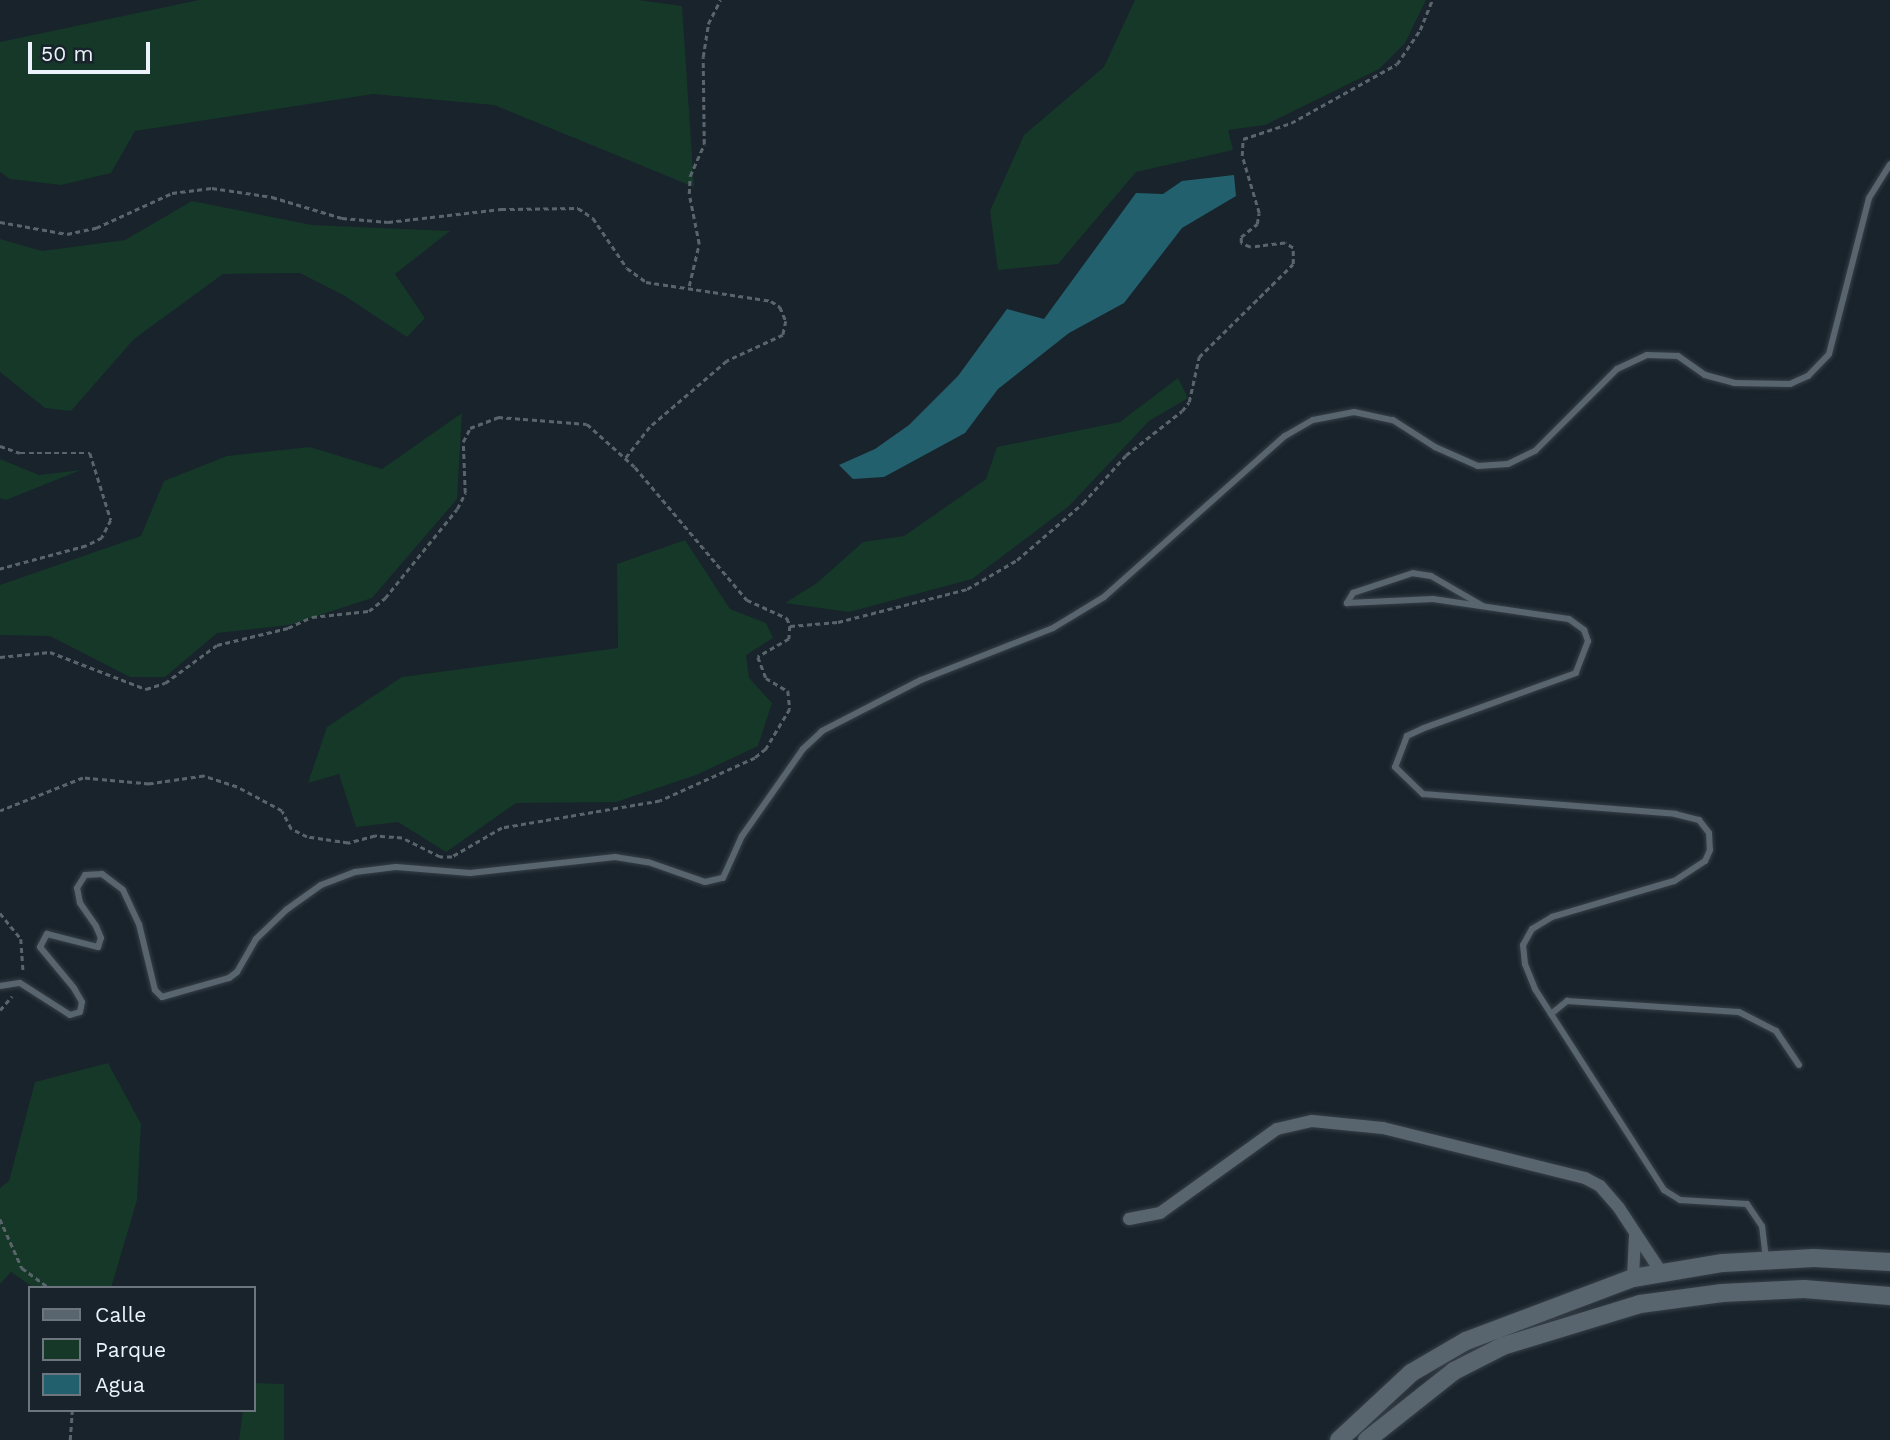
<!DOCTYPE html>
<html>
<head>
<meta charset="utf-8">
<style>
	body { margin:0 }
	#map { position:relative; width:1890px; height:1440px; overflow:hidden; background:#18232b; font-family:"Work Sans",sans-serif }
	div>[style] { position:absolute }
	.green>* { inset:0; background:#153828 }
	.water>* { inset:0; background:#23606e }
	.path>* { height:2.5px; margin-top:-1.25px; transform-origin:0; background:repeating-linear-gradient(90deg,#5a646b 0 5px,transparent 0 8.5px) }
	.roads { filter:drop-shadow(0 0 2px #373f47) drop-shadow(0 0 2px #373f47) }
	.lane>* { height:6px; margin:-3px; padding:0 3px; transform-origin:3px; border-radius:3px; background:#58656f }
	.street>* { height:12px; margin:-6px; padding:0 6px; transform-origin:6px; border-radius:6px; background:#58656f }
	.secondary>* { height:18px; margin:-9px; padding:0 9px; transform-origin:9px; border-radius:9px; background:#58656f }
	span { translate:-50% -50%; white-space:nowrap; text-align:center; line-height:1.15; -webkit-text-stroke:7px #18232b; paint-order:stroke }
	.legend { position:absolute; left:28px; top:1286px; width:228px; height:126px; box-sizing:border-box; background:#18232b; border:2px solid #6d767e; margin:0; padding:9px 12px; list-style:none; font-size:21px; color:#ecf3fa }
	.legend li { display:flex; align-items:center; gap:14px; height:35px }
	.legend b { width:35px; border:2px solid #6d767e }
	.scale { position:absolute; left:28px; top:42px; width:122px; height:32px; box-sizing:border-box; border:4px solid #ecf3fa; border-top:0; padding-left:9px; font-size:21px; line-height:24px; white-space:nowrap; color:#ecf3fa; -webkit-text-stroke:5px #18232b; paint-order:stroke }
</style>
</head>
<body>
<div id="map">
	<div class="green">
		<div style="clip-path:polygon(199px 0,638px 0,682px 6px,694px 187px,494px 105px,373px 94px,135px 131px,111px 173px,61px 185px,10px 179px,0 172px,0 42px)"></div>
		<div style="clip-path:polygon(1135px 0,1426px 0,1405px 43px,1379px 69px,1265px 125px,1228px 130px,1233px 150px,1136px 172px,1058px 264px,998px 270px,990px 211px,1024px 135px,1104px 67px)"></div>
		<div style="clip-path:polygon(192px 201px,312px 225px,450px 231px,395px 274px,425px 318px,407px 337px,345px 296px,300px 273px,223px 274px,134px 339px,71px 411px,45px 408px,0 372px,0 239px,42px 251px,125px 240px)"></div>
		<div style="clip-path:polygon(1178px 378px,1188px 398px,1149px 421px,1069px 506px,972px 579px,849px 612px,785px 603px,817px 583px,863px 542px,904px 536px,986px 479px,997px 447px,1120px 422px)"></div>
		<div style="clip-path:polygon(462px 413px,457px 499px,372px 598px,289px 625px,217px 633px,165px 677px,130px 677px,50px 636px,0 635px,0 585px,141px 536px,164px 481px,227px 456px,310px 447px,382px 469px)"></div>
		<div style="clip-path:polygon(0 459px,39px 475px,81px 470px,6px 500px,0 498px)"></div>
		<div style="clip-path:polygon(685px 540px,730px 609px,766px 623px,773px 638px,746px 655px,749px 678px,772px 703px,758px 746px,696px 775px,616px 802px,516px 803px,446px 852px,398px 822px,356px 827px,339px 774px,308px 783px,327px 727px,402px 677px,618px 648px,617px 564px)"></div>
		<div style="clip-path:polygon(108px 1063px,141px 1124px,137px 1200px,111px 1288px,34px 1288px,11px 1272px,0 1284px,0 1188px,9px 1181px,35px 1082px)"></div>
		<div style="clip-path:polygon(254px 1383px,284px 1384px,284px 1440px,239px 1440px,243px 1410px,254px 1410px)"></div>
	</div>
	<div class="water">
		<div style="clip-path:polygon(1234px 175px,1236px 196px,1182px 228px,1124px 303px,1069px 333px,998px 389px,965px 433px,884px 477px,853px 479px,839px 465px,875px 449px,909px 425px,958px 376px,1007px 309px,1044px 319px,1136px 193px,1163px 194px,1182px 181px)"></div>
	</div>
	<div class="path">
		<div style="left:0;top:222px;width:68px;rotate:10.2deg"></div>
		<div style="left:67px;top:234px;width:30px;rotate:-12deg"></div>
		<div style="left:96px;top:228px;width:84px;rotate:-24.7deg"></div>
		<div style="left:172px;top:193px;width:40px;rotate:-7.1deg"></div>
		<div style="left:212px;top:188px;width:61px;rotate:8.5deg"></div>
		<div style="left:272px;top:197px;width:73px;rotate:16.7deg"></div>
		<div style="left:342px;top:218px;width:46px;rotate:5deg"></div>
		<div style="left:388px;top:222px;width:114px;rotate:-6.6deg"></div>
		<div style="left:501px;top:209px;width:77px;rotate:-0.7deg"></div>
		<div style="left:578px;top:208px;width:18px;rotate:34deg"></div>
		<div style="left:593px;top:218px;width:60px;rotate:55.8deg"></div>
		<div style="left:627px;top:268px;width:24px;rotate:36deg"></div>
		<div style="left:646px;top:282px;width:126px;rotate:8.6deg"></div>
		<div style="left:771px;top:301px;width:11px;rotate:34deg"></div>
		<div style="left:780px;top:307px;width:15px;rotate:67deg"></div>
		<div style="left:786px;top:321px;width:14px;rotate:102deg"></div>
		<div style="left:783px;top:335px;width:62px;rotate:155.1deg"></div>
		<div style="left:727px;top:361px;width:101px;rotate:139.4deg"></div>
		<div style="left:650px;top:427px;width:39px;rotate:128deg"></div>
		<div style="left:689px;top:286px;width:43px;rotate:-76.6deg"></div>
		<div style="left:699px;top:244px;width:51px;rotate:-101.3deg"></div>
		<div style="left:689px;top:194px;width:18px;rotate:-87deg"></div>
		<div style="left:690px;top:176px;width:35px;rotate:-66deg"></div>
		<div style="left:704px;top:144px;width:87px;rotate:-90.7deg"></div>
		<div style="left:703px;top:57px;width:33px;rotate:-81deg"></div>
		<div style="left:708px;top:24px;width:27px;rotate:-63deg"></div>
		<div style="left:0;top:446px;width:21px;rotate:19deg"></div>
		<div style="left:20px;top:453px;width:70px"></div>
		<div style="left:90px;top:453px;width:70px;rotate:72.6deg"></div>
		<div style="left:111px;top:520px;width:20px;rotate:117deg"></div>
		<div style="left:102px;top:538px;width:18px;rotate:153deg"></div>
		<div style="left:86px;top:546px;width:89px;rotate:165deg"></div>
		<div style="left:790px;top:626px;width:48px;rotate:-4.8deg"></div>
		<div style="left:838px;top:622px;width:133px;rotate:-14.3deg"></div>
		<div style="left:967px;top:589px;width:58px;rotate:-30.1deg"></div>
		<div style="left:1017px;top:560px;width:87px;rotate:-40.8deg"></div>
		<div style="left:1083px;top:503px;width:64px;rotate:-48.1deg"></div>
		<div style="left:1126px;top:455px;width:71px;rotate:-38.2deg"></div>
		<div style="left:1182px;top:411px;width:11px;rotate:-52deg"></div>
		<div style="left:1189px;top:402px;width:46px;rotate:-77.5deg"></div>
		<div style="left:1199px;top:357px;width:132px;rotate:-44.7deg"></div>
		<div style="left:1293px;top:264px;width:16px;rotate:-90deg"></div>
		<div style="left:1293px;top:248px;width:9px;rotate:-148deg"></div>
		<div style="left:1285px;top:243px;width:35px;rotate:173deg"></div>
		<div style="left:1250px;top:247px;width:10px;rotate:-156deg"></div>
		<div style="left:1241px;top:243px;width:6px;rotate:-90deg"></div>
		<div style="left:1241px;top:237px;width:21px;rotate:-39deg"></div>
		<div style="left:1257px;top:224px;width:11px;rotate:-80deg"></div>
		<div style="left:1259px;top:213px;width:59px;rotate:-106.6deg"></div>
		<div style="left:1242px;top:156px;width:17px;rotate:-87deg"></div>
		<div style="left:1243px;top:139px;width:51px;rotate:-18.4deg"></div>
		<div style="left:1291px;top:123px;width:121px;rotate:-29.1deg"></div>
		<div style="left:1397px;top:64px;width:41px;rotate:-55.9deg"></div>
		<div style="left:1420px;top:30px;width:32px;rotate:-68deg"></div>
		<div style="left:0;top:657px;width:50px;rotate:-5.7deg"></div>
		<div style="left:50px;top:652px;width:103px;rotate:21.1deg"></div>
		<div style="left:146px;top:689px;width:20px;rotate:-18deg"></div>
		<div style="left:165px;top:683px;width:64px;rotate:-36.2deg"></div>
		<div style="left:217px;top:645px;width:73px;rotate:-13.5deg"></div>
		<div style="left:288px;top:628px;width:26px;rotate:-25deg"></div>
		<div style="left:312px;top:617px;width:57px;rotate:-6deg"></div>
		<div style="left:369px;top:611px;width:21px;rotate:-39deg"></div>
		<div style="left:385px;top:598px;width:114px;rotate:-51deg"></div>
		<div style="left:457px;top:509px;width:18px;rotate:-63deg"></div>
		<div style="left:465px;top:493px;width:51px;rotate:-92.2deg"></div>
		<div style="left:463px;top:442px;width:16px;rotate:-63deg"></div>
		<div style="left:470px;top:428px;width:30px;rotate:-21deg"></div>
		<div style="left:498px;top:417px;width:89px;rotate:4.5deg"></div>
		<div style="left:587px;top:424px;width:64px;rotate:41.9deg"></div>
		<div style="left:635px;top:467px;width:174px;rotate:49.9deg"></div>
		<div style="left:747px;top:600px;width:44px;rotate:24.2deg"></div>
		<div style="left:787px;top:618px;width:9px;rotate:69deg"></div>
		<div style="left:790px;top:626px;width:13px;rotate:94deg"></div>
		<div style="left:789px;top:639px;width:36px;rotate:150deg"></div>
		<div style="left:758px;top:657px;width:22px;rotate:69deg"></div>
		<div style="left:766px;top:678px;width:26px;rotate:31deg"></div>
		<div style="left:788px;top:691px;width:18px;rotate:84deg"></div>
		<div style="left:790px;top:709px;width:47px;rotate:121deg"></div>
		<div style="left:766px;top:749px;width:14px;rotate:141deg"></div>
		<div style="left:755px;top:758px;width:104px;rotate:155.6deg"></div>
		<div style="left:660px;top:801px;width:160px;rotate:170.3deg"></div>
		<div style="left:502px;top:828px;width:58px;rotate:149.9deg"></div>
		<div style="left:452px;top:857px;width:12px;rotate:180deg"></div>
		<div style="left:440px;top:857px;width:42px;rotate:-153.4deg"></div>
		<div style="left:402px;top:838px;width:27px;rotate:-176deg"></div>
		<div style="left:375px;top:836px;width:28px;rotate:165deg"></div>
		<div style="left:348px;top:843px;width:41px;rotate:-171.7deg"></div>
		<div style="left:307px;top:837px;width:18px;rotate:-153deg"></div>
		<div style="left:291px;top:829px;width:20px;rotate:-117deg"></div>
		<div style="left:282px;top:811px;width:51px;rotate:-151.9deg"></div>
		<div style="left:237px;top:787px;width:35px;rotate:-162deg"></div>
		<div style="left:204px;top:776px;width:56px;rotate:171.7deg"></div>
		<div style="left:149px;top:784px;width:66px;rotate:-174.8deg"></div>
		<div style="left:83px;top:778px;width:89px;rotate:158.3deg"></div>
		<div style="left:0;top:913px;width:33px;rotate:51deg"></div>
		<div style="left:21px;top:939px;width:32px;rotate:86deg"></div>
		<div style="left:0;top:1010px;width:18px;rotate:-49deg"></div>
		<div style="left:0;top:1219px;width:54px;rotate:65.8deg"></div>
		<div style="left:22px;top:1268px;width:34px;rotate:36deg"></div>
		<div style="left:70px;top:1440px;width:30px;rotate:-86deg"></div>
	</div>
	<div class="roads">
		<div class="lane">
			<div style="left:1483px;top:606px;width:60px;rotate:-150deg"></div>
			<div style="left:1431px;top:576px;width:18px;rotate:-171deg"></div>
			<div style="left:1413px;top:573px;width:63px;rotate:161.6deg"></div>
			<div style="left:1353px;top:593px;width:12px;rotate:121deg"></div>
			<div style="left:1347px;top:603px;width:86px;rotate:-2.7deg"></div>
			<div style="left:1433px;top:599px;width:137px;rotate:8.4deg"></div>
			<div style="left:1569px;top:619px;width:19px;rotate:36deg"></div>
			<div style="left:1584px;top:630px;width:12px;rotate:70deg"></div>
			<div style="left:1588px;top:641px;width:34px;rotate:111deg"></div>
			<div style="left:1576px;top:673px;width:162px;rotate:160.1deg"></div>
			<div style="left:1424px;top:728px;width:19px;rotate:155deg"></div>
			<div style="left:1407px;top:736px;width:33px;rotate:111deg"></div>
			<div style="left:1395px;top:767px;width:39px;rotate:44deg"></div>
			<div style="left:1423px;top:794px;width:253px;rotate:4.5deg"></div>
			<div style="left:1675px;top:814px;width:25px;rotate:14deg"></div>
			<div style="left:1699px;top:820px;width:16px;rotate:52deg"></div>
			<div style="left:1709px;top:833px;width:17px;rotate:87deg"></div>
			<div style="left:1710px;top:850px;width:12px;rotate:114deg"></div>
			<div style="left:1705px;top:861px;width:37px;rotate:147deg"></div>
			<div style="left:1674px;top:881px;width:127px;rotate:163.6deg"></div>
			<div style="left:1552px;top:917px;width:23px;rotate:149deg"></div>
			<div style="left:1532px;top:929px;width:18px;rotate:119deg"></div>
			<div style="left:1523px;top:945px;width:19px;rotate:84deg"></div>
			<div style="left:1525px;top:964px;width:27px;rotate:68deg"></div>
			<div style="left:1535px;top:989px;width:239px;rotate:57.3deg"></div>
			<div style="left:1664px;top:1190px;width:19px;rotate:32deg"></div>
			<div style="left:1680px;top:1200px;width:67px;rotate:3.4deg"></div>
			<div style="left:1747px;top:1204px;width:27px;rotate:56deg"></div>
			<div style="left:1762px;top:1226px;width:33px;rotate:83deg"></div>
			<div style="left:0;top:986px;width:20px;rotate:-9deg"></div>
			<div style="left:20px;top:983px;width:59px;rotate:32.6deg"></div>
			<div style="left:70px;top:1015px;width:10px;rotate:-17deg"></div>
			<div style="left:80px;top:1012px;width:10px;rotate:-79deg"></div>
			<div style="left:82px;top:1002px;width:16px;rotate:-120deg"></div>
			<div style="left:74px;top:988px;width:53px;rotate:-129.7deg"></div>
			<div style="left:40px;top:947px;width:15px;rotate:-62deg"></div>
			<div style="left:47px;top:934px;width:53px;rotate:14.3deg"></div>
			<div style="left:98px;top:947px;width:9px;rotate:-72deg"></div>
			<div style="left:101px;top:938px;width:13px;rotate:-113deg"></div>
			<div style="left:96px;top:926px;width:28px;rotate:-125deg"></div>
			<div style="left:80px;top:903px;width:15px;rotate:-101deg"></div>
			<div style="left:77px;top:888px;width:15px;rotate:-58deg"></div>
			<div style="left:85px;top:875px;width:17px;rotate:-3deg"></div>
			<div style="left:102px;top:874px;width:26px;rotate:37deg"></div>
			<div style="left:123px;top:890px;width:38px;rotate:65deg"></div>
			<div style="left:139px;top:924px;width:68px;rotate:76.4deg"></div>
			<div style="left:155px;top:990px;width:10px;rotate:45deg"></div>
			<div style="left:162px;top:997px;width:70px;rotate:-15.8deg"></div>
			<div style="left:229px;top:978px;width:10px;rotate:-37deg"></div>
			<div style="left:237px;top:972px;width:38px;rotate:-60deg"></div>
			<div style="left:256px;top:939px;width:42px;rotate:-44deg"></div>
			<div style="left:286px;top:910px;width:43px;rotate:-35.5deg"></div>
			<div style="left:321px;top:885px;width:36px;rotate:-21deg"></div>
			<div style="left:355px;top:872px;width:41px;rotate:-7deg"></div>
			<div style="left:396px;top:867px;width:74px;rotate:4.6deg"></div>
			<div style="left:470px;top:873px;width:146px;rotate:-6.3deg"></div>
			<div style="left:615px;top:857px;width:33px;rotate:9deg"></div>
			<div style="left:648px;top:862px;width:60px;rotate:19.3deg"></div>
			<div style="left:705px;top:882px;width:18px;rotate:-13deg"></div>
			<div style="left:723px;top:878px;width:46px;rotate:-65.7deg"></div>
			<div style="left:742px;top:836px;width:106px;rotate:-55deg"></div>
			<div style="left:803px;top:749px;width:26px;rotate:-43deg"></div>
			<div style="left:822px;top:731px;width:111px;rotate:-27.3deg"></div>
			<div style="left:921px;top:680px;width:142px;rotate:-21.5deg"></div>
			<div style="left:1053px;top:628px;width:60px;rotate:-31.3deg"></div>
			<div style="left:1104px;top:597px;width:242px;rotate:-41.7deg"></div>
			<div style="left:1285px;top:436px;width:32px;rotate:-30deg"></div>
			<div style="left:1313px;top:420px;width:42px;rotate:-11deg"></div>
			<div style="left:1354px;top:412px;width:40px;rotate:12deg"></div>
			<div style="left:1393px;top:420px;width:50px;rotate:32.7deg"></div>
			<div style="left:1435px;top:447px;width:47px;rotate:23.8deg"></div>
			<div style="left:1478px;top:466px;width:30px;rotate:-4deg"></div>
			<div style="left:1508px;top:464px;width:30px;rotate:-26deg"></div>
			<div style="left:1535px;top:451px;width:116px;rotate:-45deg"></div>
			<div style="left:1617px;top:369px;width:33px;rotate:-25deg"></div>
			<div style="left:1647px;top:355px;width:31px;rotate:2deg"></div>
			<div style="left:1678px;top:356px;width:33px;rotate:35deg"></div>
			<div style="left:1705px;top:375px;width:30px;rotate:15deg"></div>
			<div style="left:1734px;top:383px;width:56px;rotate:1deg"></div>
			<div style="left:1790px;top:384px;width:20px;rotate:-24deg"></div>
			<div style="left:1808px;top:376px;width:30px;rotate:-46deg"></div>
			<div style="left:1829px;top:354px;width:161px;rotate:-75.6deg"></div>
			<div style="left:1869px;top:198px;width:40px;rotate:-58deg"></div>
			<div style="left:1551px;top:1014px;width:21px;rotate:-39deg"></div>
			<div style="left:1567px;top:1001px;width:172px;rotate:3.7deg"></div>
			<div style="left:1739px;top:1012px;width:42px;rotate:27.2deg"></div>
			<div style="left:1776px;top:1031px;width:41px;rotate:55.9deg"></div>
		</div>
		<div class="street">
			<div style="left:1129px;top:1219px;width:32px;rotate:-11deg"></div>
			<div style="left:1160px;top:1213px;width:144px;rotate:-35.7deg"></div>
			<div style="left:1277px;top:1129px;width:36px;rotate:-13deg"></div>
			<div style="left:1312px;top:1121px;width:71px;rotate:5.6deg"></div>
			<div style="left:1383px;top:1128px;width:208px;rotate:13.9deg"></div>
			<div style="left:1585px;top:1178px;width:17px;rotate:28deg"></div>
			<div style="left:1600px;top:1186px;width:29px;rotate:49deg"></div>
			<div style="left:1619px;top:1208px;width:77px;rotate:56.7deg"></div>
			<div style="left:1633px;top:1278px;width:42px;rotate:-87.3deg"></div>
		</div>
		<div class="secondary">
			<div style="left:1339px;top:1440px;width:98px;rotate:-42.9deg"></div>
			<div style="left:1411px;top:1373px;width:64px;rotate:-30.2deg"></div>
			<div style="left:1466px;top:1341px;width:178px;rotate:-20.7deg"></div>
			<div style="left:1633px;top:1278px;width:91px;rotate:-9.5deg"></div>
			<div style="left:1723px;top:1263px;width:91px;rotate:-3.1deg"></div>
			<div style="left:1814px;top:1258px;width:76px;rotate:3deg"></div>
			<div style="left:1367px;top:1440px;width:111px;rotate:-38.4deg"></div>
			<div style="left:1454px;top:1371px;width:55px;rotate:-27deg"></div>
			<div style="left:1503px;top:1346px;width:143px;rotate:-17deg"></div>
			<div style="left:1640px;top:1304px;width:83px;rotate:-7.6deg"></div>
			<div style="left:1722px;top:1293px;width:82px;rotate:-2.8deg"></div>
			<div style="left:1804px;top:1289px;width:86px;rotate:4.7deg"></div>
		</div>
	</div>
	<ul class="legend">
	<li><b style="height:9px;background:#58656f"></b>Calle</li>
	<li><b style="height:19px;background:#153828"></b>Parque</li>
	<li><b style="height:19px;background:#23606e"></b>Agua</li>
	</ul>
	<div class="scale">50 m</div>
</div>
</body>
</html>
